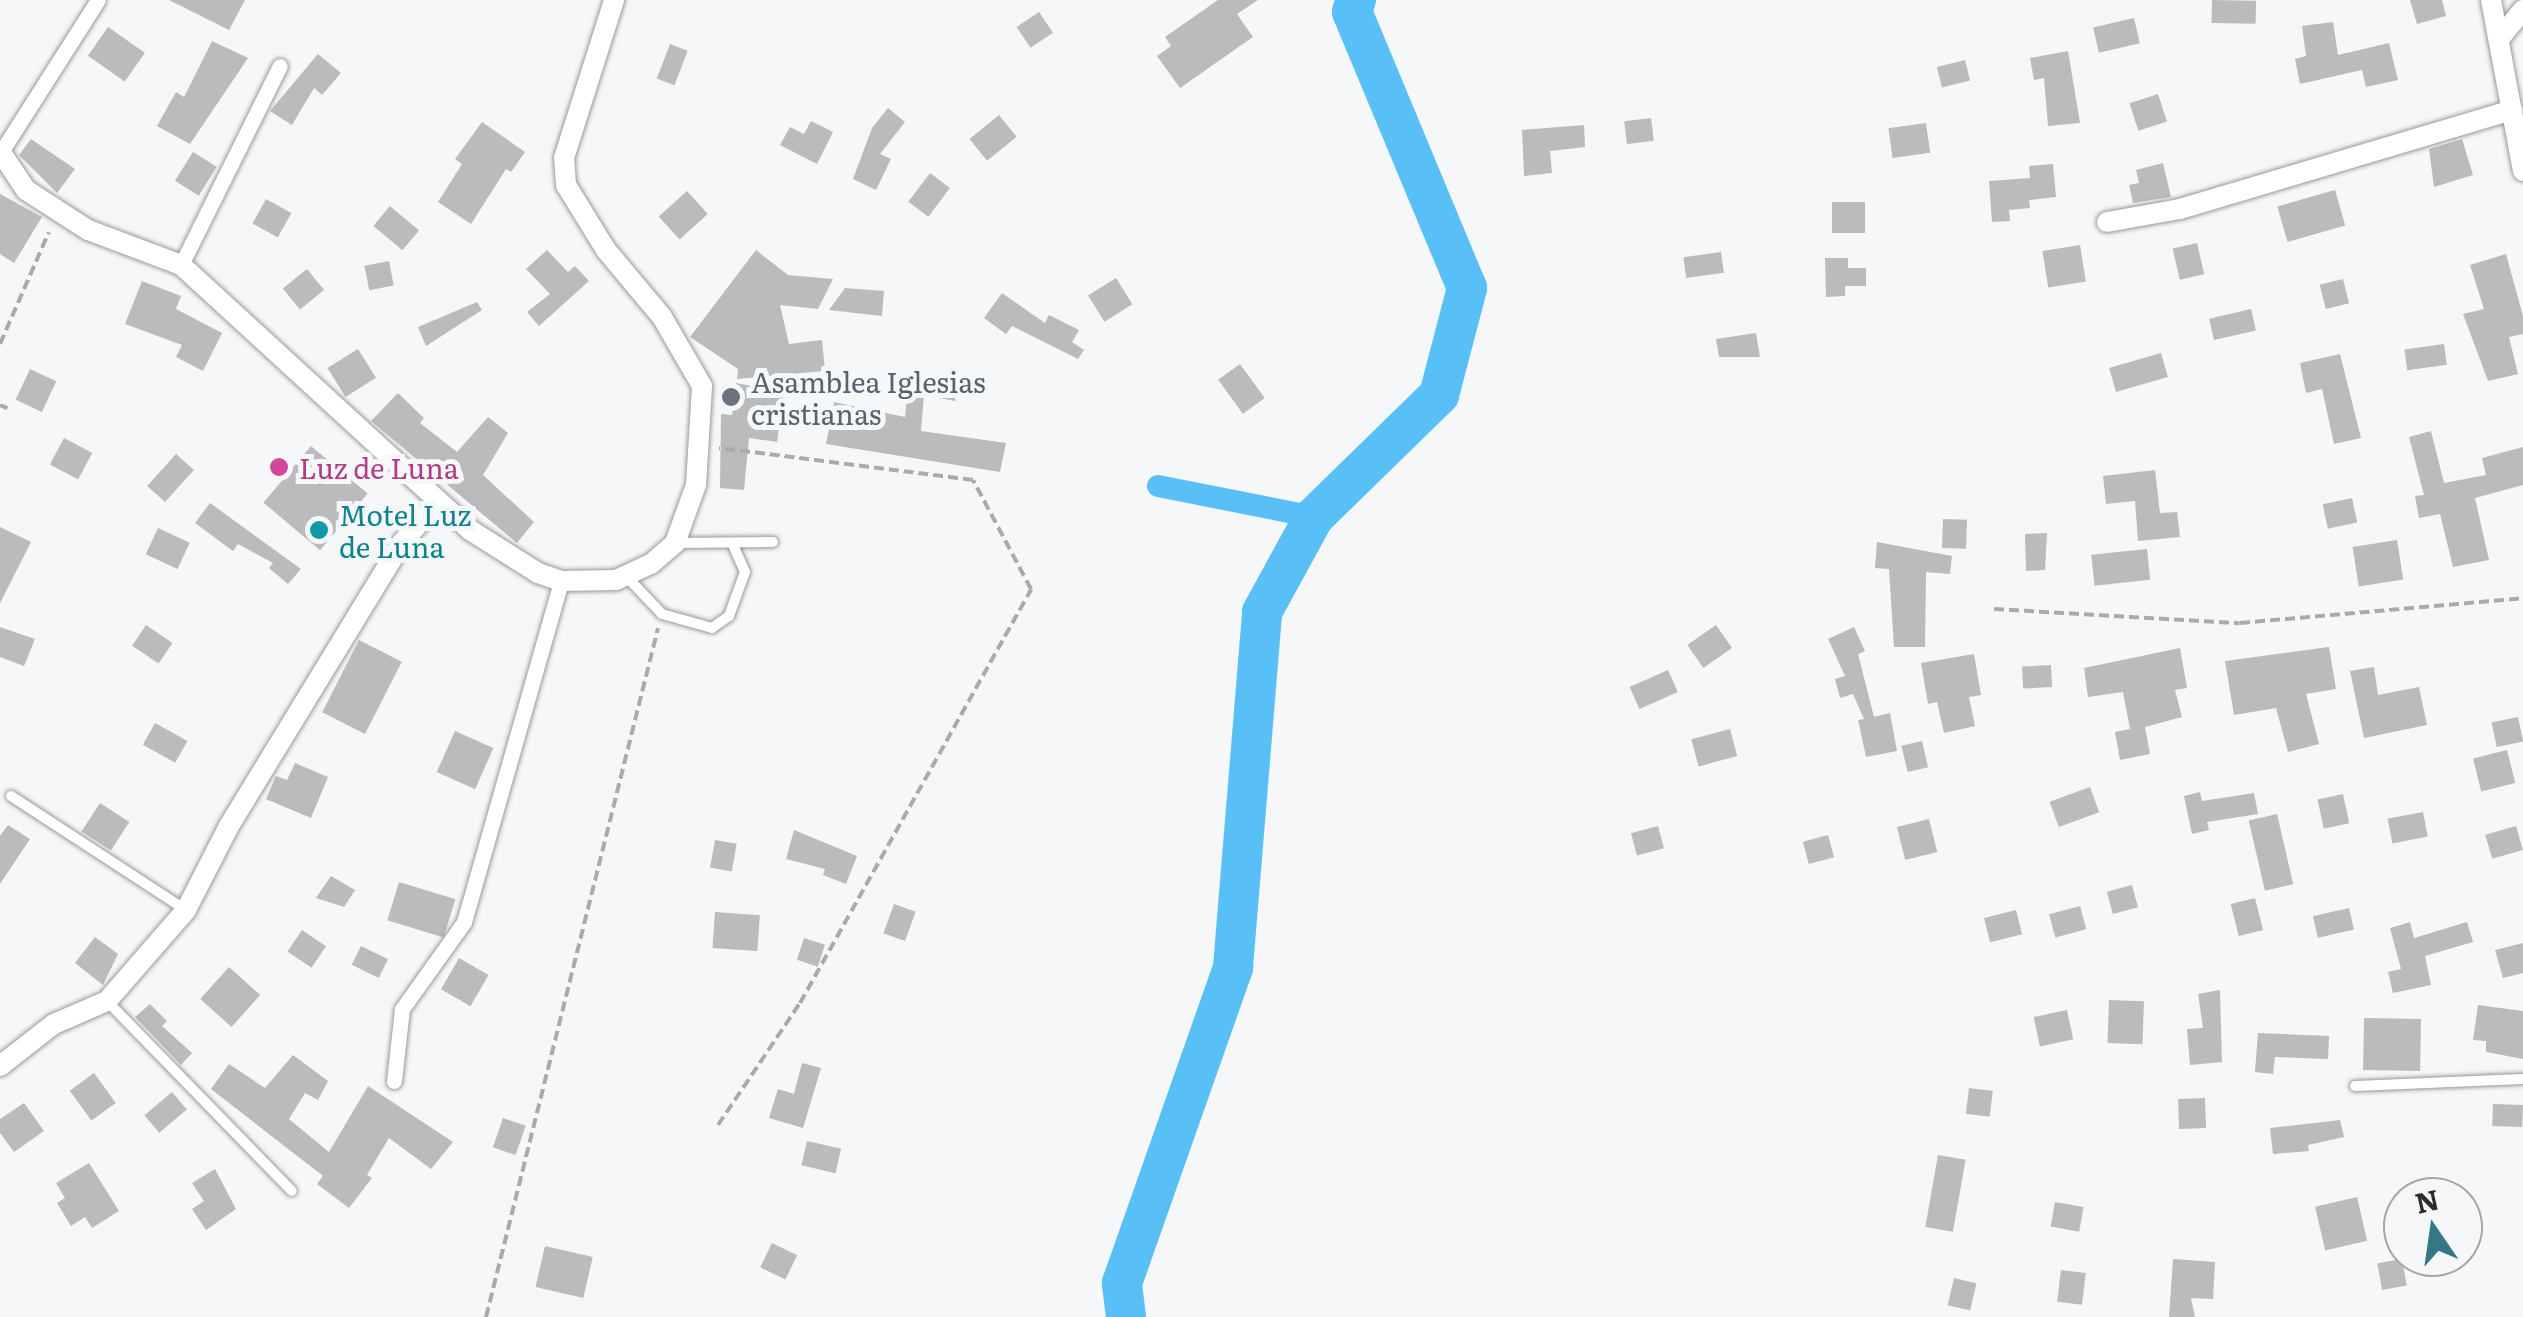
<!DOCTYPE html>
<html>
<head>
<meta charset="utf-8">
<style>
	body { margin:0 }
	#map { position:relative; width:2523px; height:1317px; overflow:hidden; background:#f5f7f9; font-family:Literata,serif }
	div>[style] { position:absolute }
	.canal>* { height:22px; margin:-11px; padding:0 11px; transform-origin:11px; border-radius:11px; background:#59bff7 }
	.river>* { height:40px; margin:-20px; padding:0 20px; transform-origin:20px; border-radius:20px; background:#59bff7 }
	.building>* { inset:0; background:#b9bbbd; transform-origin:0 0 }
	.path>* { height:4px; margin-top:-2px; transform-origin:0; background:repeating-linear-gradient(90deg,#a9aaab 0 10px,transparent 0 15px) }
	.roads { filter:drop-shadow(0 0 2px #97999b) drop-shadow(0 0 2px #97999b) }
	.service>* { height:10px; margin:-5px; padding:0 5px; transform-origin:5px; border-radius:5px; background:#fff }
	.pedestrian>* { height:15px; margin:-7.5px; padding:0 7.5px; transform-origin:7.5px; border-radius:7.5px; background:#fff }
	.minor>* { height:20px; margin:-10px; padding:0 10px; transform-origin:10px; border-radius:10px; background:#fff }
	.dots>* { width:28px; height:28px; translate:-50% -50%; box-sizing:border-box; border:5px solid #f5f7f9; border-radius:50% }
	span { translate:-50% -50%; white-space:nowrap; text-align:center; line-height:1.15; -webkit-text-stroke:10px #f5f7f9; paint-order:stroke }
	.worship-label { font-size:28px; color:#5b616d }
	.left { translate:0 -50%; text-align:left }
	.hotel-label { font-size:28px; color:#b23c85 }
	.culture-label { font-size:28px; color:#0d838f }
	.north { position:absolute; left:2383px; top:1177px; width:100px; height:100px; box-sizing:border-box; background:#f5f7f9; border:2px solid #a4a6a7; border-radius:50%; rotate:347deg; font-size:28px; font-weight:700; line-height:40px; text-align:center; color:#2b2c2c }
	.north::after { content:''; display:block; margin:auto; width:35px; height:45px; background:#347887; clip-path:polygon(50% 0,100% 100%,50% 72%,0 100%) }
</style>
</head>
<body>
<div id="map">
	<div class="canal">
		<div style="left:1158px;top:486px;width:159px;rotate:11.2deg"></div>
	</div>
	<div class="river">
		<div style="left:1126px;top:1317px;width:34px;rotate:-97deg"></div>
		<div style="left:1122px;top:1283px;width:335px;rotate:-70.6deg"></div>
		<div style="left:1233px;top:967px;width:356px;rotate:-85.3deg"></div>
		<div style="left:1262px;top:612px;width:108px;rotate:-61.3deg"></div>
		<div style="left:1314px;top:517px;width:175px;rotate:-44.3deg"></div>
		<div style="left:1439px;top:395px;width:111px;rotate:-75.3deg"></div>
		<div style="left:1467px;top:288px;width:299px;rotate:-112.6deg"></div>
		<div style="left:1352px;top:12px;width:13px;rotate:-72deg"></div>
	</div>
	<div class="building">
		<div style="clip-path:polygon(169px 0,245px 0,229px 30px)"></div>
		<div style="clip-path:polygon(1218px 0,1258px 0,1237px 14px,1253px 37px,1180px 88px,1157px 56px,1171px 46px,1165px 37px)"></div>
		<div style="left:2212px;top:0;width:44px;height:23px;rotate:1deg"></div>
		<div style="clip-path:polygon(2410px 0,2442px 0,2446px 16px,2417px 24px)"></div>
		<div style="left:1039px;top:12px;width:25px;height:27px;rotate:56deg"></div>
		<div style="left:2134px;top:18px;width:26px;height:42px;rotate:77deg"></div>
		<div style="clip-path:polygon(2333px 22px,2338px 55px,2389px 43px,2398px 80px,2366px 87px,2362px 70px,2300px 84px,2295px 59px,2306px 56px,2302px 26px)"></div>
		<div style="left:108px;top:27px;width:45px;height:35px;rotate:35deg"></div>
		<div style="clip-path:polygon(212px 41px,248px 58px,190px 144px,157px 126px,176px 92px,184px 97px)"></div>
		<div style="left:670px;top:44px;width:19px;height:37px;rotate:21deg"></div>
		<div style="clip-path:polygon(2068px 51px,2080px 123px,2048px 126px,2044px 78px,2034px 80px,2030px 58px)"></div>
		<div style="clip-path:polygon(318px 54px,341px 73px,322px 95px,314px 88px,292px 125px,270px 111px)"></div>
		<div style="left:1965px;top:60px;width:21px;height:29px;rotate:76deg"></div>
		<div style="left:2158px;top:94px;width:29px;height:30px;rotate:72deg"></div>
		<div style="clip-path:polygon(888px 108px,905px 122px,880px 154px,891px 159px,876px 190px,853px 179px,872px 128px)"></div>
		<div style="left:999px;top:115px;width:28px;height:38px;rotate:51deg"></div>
		<div style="left:1651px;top:118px;width:23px;height:27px;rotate:83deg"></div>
		<div style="clip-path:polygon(811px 121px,833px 132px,817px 164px,780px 145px,790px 127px,804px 134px)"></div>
		<div style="clip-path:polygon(482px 122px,525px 152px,511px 172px,506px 169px,471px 224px,438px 202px,462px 164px,455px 159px)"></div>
		<div style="left:1926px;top:123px;width:30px;height:38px;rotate:82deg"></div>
		<div style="clip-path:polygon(1584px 125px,1585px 147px,1550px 151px,1552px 173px,1524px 176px,1522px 130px)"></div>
		<div style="clip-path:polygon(31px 139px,75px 169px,57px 193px,19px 155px)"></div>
		<div style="clip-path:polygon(2462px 139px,2473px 175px,2434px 187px,2429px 149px)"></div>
		<div style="left:193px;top:152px;width:28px;height:34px;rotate:32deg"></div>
		<div style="clip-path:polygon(2163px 163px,2171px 197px,2133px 203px,2129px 185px,2139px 183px,2136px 170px)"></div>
		<div style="clip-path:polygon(2053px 164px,2056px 197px,2029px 200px,2030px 208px,2009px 210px,2010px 221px,1992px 222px,1989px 181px,2030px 178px,2029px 166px)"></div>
		<div style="left:930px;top:173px;width:25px;height:36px;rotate:37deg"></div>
		<div style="left:2335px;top:190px;width:37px;height:60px;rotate:74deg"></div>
		<div style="left:687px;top:191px;width:31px;height:38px;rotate:48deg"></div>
		<div style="clip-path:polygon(0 194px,42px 217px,14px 263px,0 254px)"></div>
		<div style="left:266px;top:199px;width:29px;height:28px;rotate:29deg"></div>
		<div style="left:1832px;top:202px;width:33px;height:31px"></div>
		<div style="left:390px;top:206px;width:38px;height:26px;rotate:40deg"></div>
		<div style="left:2197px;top:243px;width:32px;height:25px;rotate:77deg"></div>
		<div style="left:2080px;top:245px;width:37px;height:38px;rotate:81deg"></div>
		<div style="clip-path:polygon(547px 250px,568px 272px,575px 266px,589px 281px,539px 326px,527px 312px,550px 294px,526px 269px)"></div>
		<div style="clip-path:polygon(756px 250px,788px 275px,833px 279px,818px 309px,780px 305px,789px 344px,822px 340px,825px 371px,737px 379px,738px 369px,690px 337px)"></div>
		<div style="left:1721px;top:252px;width:21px;height:38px;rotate:82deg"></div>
		<div style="clip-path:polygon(2506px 254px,2523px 316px,2523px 334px,2509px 337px,2518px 374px,2488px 381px,2463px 314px,2484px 309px,2470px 265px)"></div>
		<div style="clip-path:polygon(1825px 258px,1848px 258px,1848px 268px,1866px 268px,1866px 286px,1845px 286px,1845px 296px,1826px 297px)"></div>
		<div style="left:389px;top:261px;width:25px;height:25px;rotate:79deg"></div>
		<div style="left:307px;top:269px;width:27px;height:31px;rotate:51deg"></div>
		<div style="left:1116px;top:278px;width:31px;height:33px;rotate:58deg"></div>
		<div style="left:2343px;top:279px;width:25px;height:24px;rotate:76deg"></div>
		<div style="clip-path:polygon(142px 281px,181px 296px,176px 309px,222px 333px,203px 371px,176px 357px,182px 345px,125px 324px)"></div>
		<div style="clip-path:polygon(845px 288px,884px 291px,882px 316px,829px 310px)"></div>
		<div style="clip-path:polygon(1002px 293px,1045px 323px,1049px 315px,1079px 330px,1072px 342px,1084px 350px,1078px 359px,1012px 326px,1006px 334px,984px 318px)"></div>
		<div style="clip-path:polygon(477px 302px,482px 310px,426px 346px,418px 327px)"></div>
		<div style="left:2251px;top:309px;width:22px;height:43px;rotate:77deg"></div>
		<div style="clip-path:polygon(1756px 333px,1760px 357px,1719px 357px,1716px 339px)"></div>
		<div style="left:2444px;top:344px;width:21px;height:40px;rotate:82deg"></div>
		<div style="left:358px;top:349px;width:34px;height:36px;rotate:58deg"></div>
		<div style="left:2161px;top:353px;width:25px;height:54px;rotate:74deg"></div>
		<div style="clip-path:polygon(2340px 354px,2361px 438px,2334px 444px,2322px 389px,2306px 393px,2300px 363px)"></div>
		<div style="left:1240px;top:364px;width:42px;height:27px;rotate:54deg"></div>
		<div style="left:30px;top:369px;width:29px;height:34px;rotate:25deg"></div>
		<div style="clip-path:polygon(909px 375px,959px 379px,955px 401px,924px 395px,921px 431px,1006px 443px,1000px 472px,826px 444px,834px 402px,905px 417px)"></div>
		<div style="clip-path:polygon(736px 383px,784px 392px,777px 442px,749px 438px,744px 490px,720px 488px,721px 414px,732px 415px)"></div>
		<div style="clip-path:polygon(398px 393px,424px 418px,420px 423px,457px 452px,488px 417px,508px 433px,483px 475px,534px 522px,517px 543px,371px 421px)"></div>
		<div style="clip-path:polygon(2431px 431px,2444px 483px,2486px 475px,2482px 458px,2523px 447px,2523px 485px,2475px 498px,2489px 560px,2453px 567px,2440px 514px,2419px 518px,2415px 496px,2424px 495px,2409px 437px)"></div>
		<div style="left:64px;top:438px;width:32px;height:30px;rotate:28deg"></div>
		<div style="left:311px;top:446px;width:74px;height:74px;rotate:40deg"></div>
		<div style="left:176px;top:454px;width:24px;height:43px;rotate:42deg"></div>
		<div style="clip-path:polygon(2155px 470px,2160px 513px,2177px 512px,2180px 537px,2138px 541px,2135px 501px,2106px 504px,2103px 476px)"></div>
		<div style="left:2352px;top:498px;width:25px;height:30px;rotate:78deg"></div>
		<div style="clip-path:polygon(210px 503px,283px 556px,301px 569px,288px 584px,269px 568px,273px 563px,238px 544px,233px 551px,195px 523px)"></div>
		<div style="left:1943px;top:519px;width:24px;height:29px;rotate:2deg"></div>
		<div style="clip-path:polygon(0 527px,31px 542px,0 603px)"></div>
		<div style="left:158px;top:528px;width:35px;height:29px;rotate:25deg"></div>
		<div style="clip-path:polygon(2047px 533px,2045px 570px,2026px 571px,2025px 534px)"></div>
		<div style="left:2397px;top:540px;width:40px;height:45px;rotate:81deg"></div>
		<div style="clip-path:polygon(1877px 542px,1952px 556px,1950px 574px,1926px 572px,1925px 647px,1894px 647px,1889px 569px,1875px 568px)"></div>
		<div style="left:2147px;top:549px;width:31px;height:56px;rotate:84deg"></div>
		<div style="left:146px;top:625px;width:32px;height:25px;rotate:34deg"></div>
		<div style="left:1716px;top:625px;width:28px;height:35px;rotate:55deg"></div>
		<div style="clip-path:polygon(0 627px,35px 639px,24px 666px,0 657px)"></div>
		<div style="clip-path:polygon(1854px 627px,1865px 651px,1858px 654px,1874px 717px,1890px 713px,1897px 751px,1866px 757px,1858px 720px,1864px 719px,1853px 694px,1840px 698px,1835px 679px,1845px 676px,1828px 639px)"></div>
		<div style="left:359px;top:640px;width:48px;height:81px;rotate:27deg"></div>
		<div style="clip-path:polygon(2329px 647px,2336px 689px,2306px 694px,2319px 744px,2288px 752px,2276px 708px,2234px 715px,2225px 661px)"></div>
		<div style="clip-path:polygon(2180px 648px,2187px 688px,2175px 690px,2182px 717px,2145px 727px,2150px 754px,2120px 760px,2115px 732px,2130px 729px,2123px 692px,2088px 697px,2084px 668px)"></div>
		<div style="clip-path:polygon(1974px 654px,1981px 695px,1969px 697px,1975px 726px,1944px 733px,1937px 702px,1928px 704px,1921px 663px)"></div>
		<div style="left:2051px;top:665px;width:22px;height:29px;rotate:87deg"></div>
		<div style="clip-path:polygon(2374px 667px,2378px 695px,2419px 687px,2427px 725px,2364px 738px,2350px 671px)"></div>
		<div style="left:1668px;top:670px;width:24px;height:42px;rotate:66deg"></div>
		<div style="left:2518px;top:717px;width:25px;height:27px;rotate:78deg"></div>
		<div style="left:155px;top:723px;width:37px;height:25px;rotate:29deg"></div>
		<div style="left:1730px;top:729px;width:28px;height:40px;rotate:75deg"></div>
		<div style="left:455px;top:731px;width:42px;height:45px;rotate:24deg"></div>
		<div style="left:1922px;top:741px;width:27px;height:21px;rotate:77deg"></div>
		<div style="left:2507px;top:750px;width:34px;height:35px;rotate:76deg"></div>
		<div style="clip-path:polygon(295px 763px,328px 777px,311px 818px,266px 799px,276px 776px,287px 780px)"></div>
		<div style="left:2090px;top:787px;width:27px;height:43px;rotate:70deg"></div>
		<div style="clip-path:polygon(2200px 792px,2202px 801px,2254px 793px,2258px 814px,2207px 822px,2209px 830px,2192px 834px,2184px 796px)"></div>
		<div style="left:2343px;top:794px;width:30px;height:26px;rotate:78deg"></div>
		<div style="left:100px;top:803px;width:35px;height:34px;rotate:33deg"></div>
		<div style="left:2423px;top:812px;width:25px;height:36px;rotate:79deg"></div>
		<div style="left:2277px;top:814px;width:72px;height:29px;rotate:77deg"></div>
		<div style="left:1929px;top:819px;width:34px;height:33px;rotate:76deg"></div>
		<div style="clip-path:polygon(8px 825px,30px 839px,0 884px,0 836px)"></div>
		<div style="left:1658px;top:826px;width:23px;height:28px;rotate:75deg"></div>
		<div style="left:2516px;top:826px;width:25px;height:32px;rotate:74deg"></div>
		<div style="clip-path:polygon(794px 830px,857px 856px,846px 884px,823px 875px,825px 869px,786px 859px)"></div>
		<div style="left:1828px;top:835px;width:23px;height:26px;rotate:75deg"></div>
		<div style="left:715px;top:840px;width:22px;height:28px;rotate:10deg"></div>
		<div style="clip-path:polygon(331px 876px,355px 890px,344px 907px,316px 898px)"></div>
		<div style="left:399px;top:882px;width:59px;height:40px;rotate:17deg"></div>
		<div style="left:2132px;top:885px;width:23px;height:26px;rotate:75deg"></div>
		<div style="left:2255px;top:898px;width:33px;height:25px;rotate:76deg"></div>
		<div style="left:894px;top:904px;width:23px;height:31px;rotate:20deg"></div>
		<div style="left:2080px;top:906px;width:24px;height:32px;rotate:75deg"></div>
		<div style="left:2349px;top:908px;width:22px;height:37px;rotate:77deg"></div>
		<div style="left:2016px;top:910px;width:25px;height:33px;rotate:76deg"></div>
		<div style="left:715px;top:912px;width:45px;height:36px;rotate:4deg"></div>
		<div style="clip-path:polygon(2410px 922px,2414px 938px,2467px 922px,2473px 942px,2425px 956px,2431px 985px,2393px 993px,2388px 972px,2401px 969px,2390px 928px)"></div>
		<div style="left:302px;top:930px;width:29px;height:26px;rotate:34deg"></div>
		<div style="clip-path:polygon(95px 937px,118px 954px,103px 985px,75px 963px)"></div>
		<div style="left:804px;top:938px;width:22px;height:23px;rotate:18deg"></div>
		<div style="clip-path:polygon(2523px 943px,2523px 973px,2503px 978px,2495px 950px)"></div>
		<div style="left:361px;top:946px;width:30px;height:21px;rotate:26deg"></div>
		<div style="left:459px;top:958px;width:34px;height:36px;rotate:30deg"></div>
		<div style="left:229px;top:967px;width:42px;height:43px;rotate:42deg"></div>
		<div style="clip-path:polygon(2220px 990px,2222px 1062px,2190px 1065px,2187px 1029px,2203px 1028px,2198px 994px)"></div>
		<div style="left:2109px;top:1000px;width:35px;height:43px;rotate:2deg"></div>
		<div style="clip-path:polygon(150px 1004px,167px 1021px,162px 1026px,192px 1053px,181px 1065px,135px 1017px)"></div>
		<div style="clip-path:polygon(2478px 1005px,2523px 1011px,2523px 1059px,2486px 1052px,2486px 1041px,2473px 1040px)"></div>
		<div style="left:2067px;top:1010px;width:30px;height:34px;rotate:78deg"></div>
		<div style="left:2364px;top:1018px;width:57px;height:52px;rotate:1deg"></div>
		<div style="clip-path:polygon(2258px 1033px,2329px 1036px,2328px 1059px,2275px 1057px,2273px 1074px,2255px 1072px)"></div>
		<div style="clip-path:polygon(293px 1055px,328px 1081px,318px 1100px,305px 1093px,289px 1119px,329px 1152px,368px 1086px,453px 1142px,431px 1169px,389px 1138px,367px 1175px,372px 1178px,349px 1208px,317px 1184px,323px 1176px,211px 1089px,229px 1064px,265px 1088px)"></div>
		<div style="clip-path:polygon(802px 1063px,821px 1068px,803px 1128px,769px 1118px,778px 1089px,794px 1094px)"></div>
		<div style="left:94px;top:1073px;width:37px;height:30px;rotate:54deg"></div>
		<div style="left:1969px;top:1088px;width:24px;height:26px;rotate:7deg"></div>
		<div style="left:172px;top:1092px;width:23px;height:36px;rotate:50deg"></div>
		<div style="left:2205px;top:1098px;width:30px;height:27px;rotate:88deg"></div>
		<div style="clip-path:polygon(24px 1103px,44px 1131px,14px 1152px,0 1133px,0 1119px)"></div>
		<div style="left:2493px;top:1104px;width:30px;height:22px;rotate:2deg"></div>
		<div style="left:503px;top:1118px;width:24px;height:31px;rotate:19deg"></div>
		<div style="clip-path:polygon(2340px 1120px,2344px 1137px,2308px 1145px,2309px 1151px,2273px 1154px,2270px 1128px)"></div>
		<div style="left:807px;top:1141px;width:35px;height:25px;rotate:13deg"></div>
		<div style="left:1938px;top:1155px;width:28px;height:73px;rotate:10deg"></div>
		<div style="clip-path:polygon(89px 1163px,119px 1211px,92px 1228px,85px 1217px,71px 1226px,57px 1203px,65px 1198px,56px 1183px)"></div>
		<div style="clip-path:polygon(215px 1169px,236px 1209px,206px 1230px,192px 1209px,204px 1201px,192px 1183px)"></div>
		<div style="left:2357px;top:1197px;width:45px;height:43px;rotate:77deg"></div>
		<div style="left:2055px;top:1202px;width:29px;height:25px;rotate:10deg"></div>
		<div style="left:772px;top:1243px;width:28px;height:27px;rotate:26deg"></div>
		<div style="left:545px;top:1246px;width:49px;height:42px;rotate:13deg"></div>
		<div style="clip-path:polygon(2173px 1259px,2215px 1262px,2213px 1299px,2191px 1298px,2195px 1317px,2169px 1317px)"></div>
		<div style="left:2402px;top:1259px;width:27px;height:25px;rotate:80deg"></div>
		<div style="left:2061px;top:1270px;width:25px;height:32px;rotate:7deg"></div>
		<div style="left:1954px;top:1278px;width:23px;height:28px;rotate:13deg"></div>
	</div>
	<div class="path">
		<div style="left:0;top:344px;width:122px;rotate:-66.4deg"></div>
		<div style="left:0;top:405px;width:8px;rotate:23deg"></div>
		<div style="left:1994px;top:609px;width:246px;rotate:3.3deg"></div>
		<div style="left:2240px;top:623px;width:284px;rotate:-5deg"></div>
		<div style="left:718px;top:1125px;width:147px;rotate:-56.1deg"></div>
		<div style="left:800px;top:1003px;width:474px;rotate:-60.8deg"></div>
		<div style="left:1031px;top:589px;width:123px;rotate:-118deg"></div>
		<div style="left:973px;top:480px;width:256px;rotate:-172.8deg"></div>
		<div style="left:486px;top:1317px;width:710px;rotate:-75.98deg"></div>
	</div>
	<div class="roads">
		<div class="service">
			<div style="left:676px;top:543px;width:97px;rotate:-0.6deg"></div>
			<div style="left:626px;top:576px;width:52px;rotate:46.5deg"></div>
			<div style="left:662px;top:614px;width:52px;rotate:15.6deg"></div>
			<div style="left:712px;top:628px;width:21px;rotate:-35deg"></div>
			<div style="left:729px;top:616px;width:47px;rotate:-70deg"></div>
			<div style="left:745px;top:572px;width:27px;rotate:-114deg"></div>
			<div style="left:11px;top:796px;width:209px;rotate:33.1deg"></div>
			<div style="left:107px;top:1001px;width:265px;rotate:45.8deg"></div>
			<div style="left:2355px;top:1086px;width:168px;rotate:-2.4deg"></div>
		</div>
		<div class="pedestrian">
			<div style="left:1px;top:152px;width:180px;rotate:-57.5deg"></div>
			<div style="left:181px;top:265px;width:222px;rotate:-63.6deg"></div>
			<div style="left:394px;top:1081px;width:72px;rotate:-83.7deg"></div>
			<div style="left:402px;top:1009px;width:107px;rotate:-54.5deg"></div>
			<div style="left:464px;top:922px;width:355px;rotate:-74.1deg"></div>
		</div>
		<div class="minor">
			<div style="left:2491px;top:0;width:174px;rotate:79.4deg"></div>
			<div style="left:2500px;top:38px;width:36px;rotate:-51deg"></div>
			<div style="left:0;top:151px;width:47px;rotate:56.3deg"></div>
			<div style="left:26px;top:190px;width:74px;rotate:32.8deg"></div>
			<div style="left:88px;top:230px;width:99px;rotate:20.6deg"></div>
			<div style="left:181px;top:265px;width:392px;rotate:42.5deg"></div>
			<div style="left:470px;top:530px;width:80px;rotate:32.3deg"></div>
			<div style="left:538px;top:573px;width:24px;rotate:19deg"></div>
			<div style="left:561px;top:581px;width:55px;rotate:-1deg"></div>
			<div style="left:616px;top:580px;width:38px;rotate:-25deg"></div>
			<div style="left:651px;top:564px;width:32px;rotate:-41deg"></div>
			<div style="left:675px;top:543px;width:62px;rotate:-70.1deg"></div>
			<div style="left:696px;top:485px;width:99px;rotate:-86.5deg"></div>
			<div style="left:702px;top:386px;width:80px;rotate:-120.1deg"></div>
			<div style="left:662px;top:317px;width:87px;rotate:-129.9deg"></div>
			<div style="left:606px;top:250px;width:76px;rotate:-121.6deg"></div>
			<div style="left:566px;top:185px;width:27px;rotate:-94deg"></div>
			<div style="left:564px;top:158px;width:166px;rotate:-72.4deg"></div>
			<div style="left:2107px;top:222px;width:74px;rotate:-10.1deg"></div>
			<div style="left:2180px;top:209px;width:347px;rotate:-16.6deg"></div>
			<div style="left:0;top:1066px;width:68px;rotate:-37.9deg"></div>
			<div style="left:54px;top:1024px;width:58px;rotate:-23.5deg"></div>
			<div style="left:107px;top:1001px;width:121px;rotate:-49deg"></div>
			<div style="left:186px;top:910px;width:94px;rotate:-62.9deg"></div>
			<div style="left:229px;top:826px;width:332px;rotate:-58.6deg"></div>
			<div style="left:402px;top:543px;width:55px;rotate:-49.4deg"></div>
		</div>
	</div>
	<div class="dots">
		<div style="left:731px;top:397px;background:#6b7280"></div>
		<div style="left:279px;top:467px;background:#d1479c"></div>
		<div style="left:319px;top:530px;background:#0f9aa8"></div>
	</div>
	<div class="worship-label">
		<span class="left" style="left:751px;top:397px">Asamblea Iglesias<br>cristianas</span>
	</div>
	<div class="hotel-label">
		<span class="left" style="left:299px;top:467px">Luz de Luna</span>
	</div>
	<div class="culture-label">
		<span class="left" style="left:339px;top:530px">Motel Luz<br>de Luna</span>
	</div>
	<div class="north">N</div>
</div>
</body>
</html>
